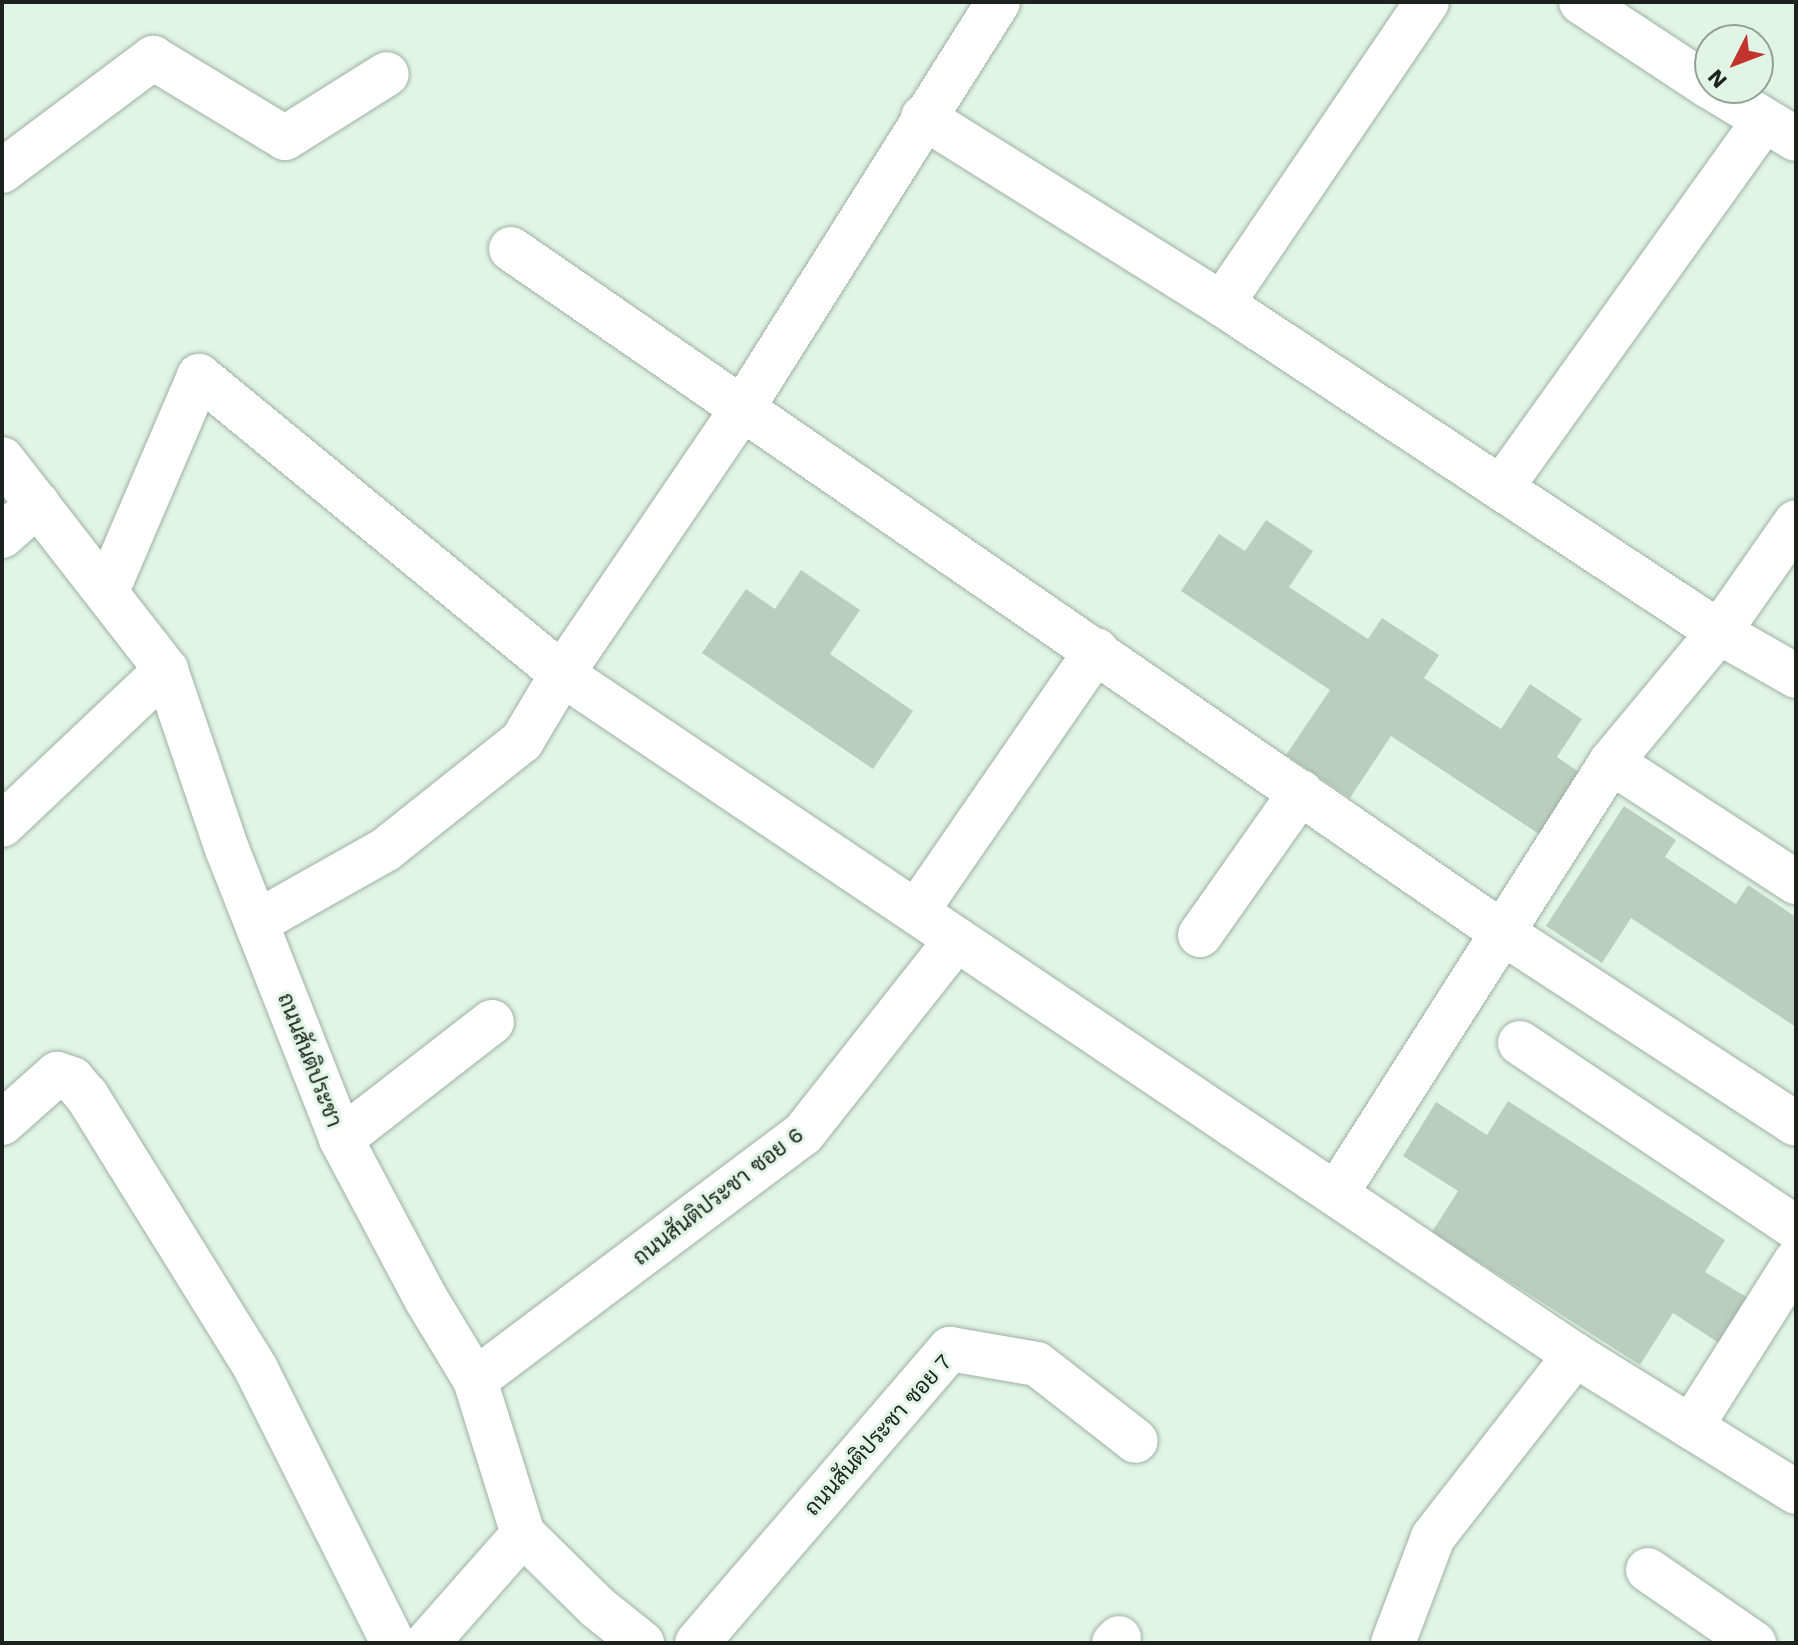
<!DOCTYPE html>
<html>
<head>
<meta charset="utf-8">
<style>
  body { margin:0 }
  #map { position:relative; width:1798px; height:1645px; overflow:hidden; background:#e1f5e7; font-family:"Work Sans",Sarabun,sans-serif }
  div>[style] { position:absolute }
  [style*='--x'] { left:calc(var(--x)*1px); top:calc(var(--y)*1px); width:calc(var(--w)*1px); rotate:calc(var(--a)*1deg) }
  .building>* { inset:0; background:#bacec0 }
  .roads { filter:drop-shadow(0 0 2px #9db0a3) drop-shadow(0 0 2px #9db0a3) }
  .minor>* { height:44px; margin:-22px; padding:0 22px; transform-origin:22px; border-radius:22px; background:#fff }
  .major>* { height:44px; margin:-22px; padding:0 22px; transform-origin:22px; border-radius:22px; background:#fff }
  span { translate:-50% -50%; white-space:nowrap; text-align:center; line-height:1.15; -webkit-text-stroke:6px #e1f5e7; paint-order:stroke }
  .street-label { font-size:22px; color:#1c231e }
  .frame { position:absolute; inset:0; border:4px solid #1c231e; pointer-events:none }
  .north { position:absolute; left:1694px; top:24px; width:80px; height:80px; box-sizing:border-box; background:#e1f5e7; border:2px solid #92a197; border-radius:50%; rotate:228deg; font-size:22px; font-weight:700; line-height:32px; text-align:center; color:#1c231e }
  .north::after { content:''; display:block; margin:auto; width:28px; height:36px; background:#c2342e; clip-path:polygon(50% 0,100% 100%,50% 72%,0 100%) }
</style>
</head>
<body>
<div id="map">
  <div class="building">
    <i style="clip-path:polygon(1266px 520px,1313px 551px,1289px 587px,1368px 639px,1382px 618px,1439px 655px,1424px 678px,1501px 729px,1530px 684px,1582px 719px,1557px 757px,1582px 774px,1542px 836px,1391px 736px,1350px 798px,1286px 755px,1330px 690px,1181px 591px,1219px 534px,1245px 551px)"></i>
    <i style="clip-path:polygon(801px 570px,860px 610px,830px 654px,913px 711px,873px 769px,702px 653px,746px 589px,775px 609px)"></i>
    <i style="clip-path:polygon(1624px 806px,1676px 840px,1665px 857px,1736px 904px,1748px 885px,1796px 917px,1796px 1027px,1631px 918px,1602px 963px,1546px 926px)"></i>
    <i style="clip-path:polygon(1508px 1101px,1725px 1240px,1705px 1272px,1748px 1298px,1719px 1343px,1673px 1313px,1640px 1365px,1432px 1232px,1458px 1191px,1403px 1156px,1436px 1102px,1487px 1135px)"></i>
  </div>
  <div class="roads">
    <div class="minor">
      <i style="--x:1427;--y:2;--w:365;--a:124.2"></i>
      <i style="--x:1222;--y:304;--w:595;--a:33.42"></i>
      <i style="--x:1719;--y:632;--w:89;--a:29.7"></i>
      <i style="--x:923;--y:117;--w:353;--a:32"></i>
      <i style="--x:2;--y:171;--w:189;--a:-36.8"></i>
      <i style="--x:153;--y:58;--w:154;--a:31.2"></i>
      <i style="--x:285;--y:138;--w:120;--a:-32.1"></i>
      <i style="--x:511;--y:249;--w:1201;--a:34.59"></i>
      <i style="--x:1500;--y:931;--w:353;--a:33.1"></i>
      <i style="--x:2;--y:459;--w:267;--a:52.1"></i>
      <i style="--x:166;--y:670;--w:189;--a:71.2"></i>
      <i style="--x:227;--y:849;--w:312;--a:68.5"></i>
      <i style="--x:341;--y:1139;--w:181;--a:62"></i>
      <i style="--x:426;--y:1299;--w:95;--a:58.8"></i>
      <i style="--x:475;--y:1380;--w:161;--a:72.7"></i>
      <i style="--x:523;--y:1534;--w:104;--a:44.6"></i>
      <i style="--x:597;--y:1607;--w:58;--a:38.7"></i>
      <i style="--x:1501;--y:488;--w:450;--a:-54.4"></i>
      <i style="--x:2;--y:536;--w:48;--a:-41.6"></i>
      <i style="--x:107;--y:591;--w:234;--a:-66.8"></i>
      <i style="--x:199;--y:376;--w:470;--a:39.4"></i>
      <i style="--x:562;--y:674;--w:1221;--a:33.91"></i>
      <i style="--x:1575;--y:1355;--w:260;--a:31.8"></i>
      <i style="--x:1611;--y:762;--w:221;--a:33"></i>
      <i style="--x:2;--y:825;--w:226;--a:-43.4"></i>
      <i style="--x:916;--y:912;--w:318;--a:-55.4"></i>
      <i style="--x:257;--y:922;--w:147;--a:-29.4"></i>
      <i style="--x:385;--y:850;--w:175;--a:-38.5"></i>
      <i style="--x:522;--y:741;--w:78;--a:-59.2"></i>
      <i style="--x:562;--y:674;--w:317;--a:-55.8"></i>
      <i style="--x:740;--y:412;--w:484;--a:-57.8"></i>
      <i style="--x:1200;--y:935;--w:175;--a:-54.8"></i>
      <i style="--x:1520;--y:1043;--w:332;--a:33.8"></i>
      <i style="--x:2;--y:1123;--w:74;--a:-41.7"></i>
      <i style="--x:57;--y:1074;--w:16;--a:18"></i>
      <i style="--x:72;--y:1079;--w:23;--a:49"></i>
      <i style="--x:87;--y:1096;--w:321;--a:58.2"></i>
      <i style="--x:256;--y:1369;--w:306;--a:63.4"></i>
      <i style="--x:341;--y:1139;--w:191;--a:-37.8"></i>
      <i style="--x:1336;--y:1194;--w:512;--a:-57.52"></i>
      <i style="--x:1611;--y:762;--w:169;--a:-50.3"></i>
      <i style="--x:1719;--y:632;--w:134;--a:-55"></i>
      <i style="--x:475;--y:1380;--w:410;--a:-36.9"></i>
      <i style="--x:803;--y:1134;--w:248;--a:-51.7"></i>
      <i style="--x:1691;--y:1427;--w:196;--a:-57.7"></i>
      <i style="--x:1648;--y:1570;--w:129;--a:34.6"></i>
      <i style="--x:427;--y:1643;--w:145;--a:-48.6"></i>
      <i style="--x:697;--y:1643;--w:388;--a:-49.3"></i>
      <i style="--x:950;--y:1349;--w:88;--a:9.8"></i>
      <i style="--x:1037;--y:1364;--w:125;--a:37.9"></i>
      <i style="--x:1114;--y:1643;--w:7;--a:-45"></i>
      <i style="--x:1393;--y:1643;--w:113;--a:-69.3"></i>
      <i style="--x:1433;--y:1537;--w:231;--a:-52"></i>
    </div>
    <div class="major">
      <i style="--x:1581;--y:2;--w:154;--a:33.4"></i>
      <i style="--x:1712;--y:88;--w:98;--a:31.3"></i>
    </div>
  </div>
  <div class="street-label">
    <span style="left:310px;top:1060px;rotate:69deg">ถนนสันติประชา</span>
    <span style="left:718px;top:1196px;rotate:-38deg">ถนนสันติประชา ซอย 6</span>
    <span style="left:878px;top:1435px;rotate:-48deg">ถนนสันติประชา ซอย 7</span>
  </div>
  <div class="frame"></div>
  <div class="north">N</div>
</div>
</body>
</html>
